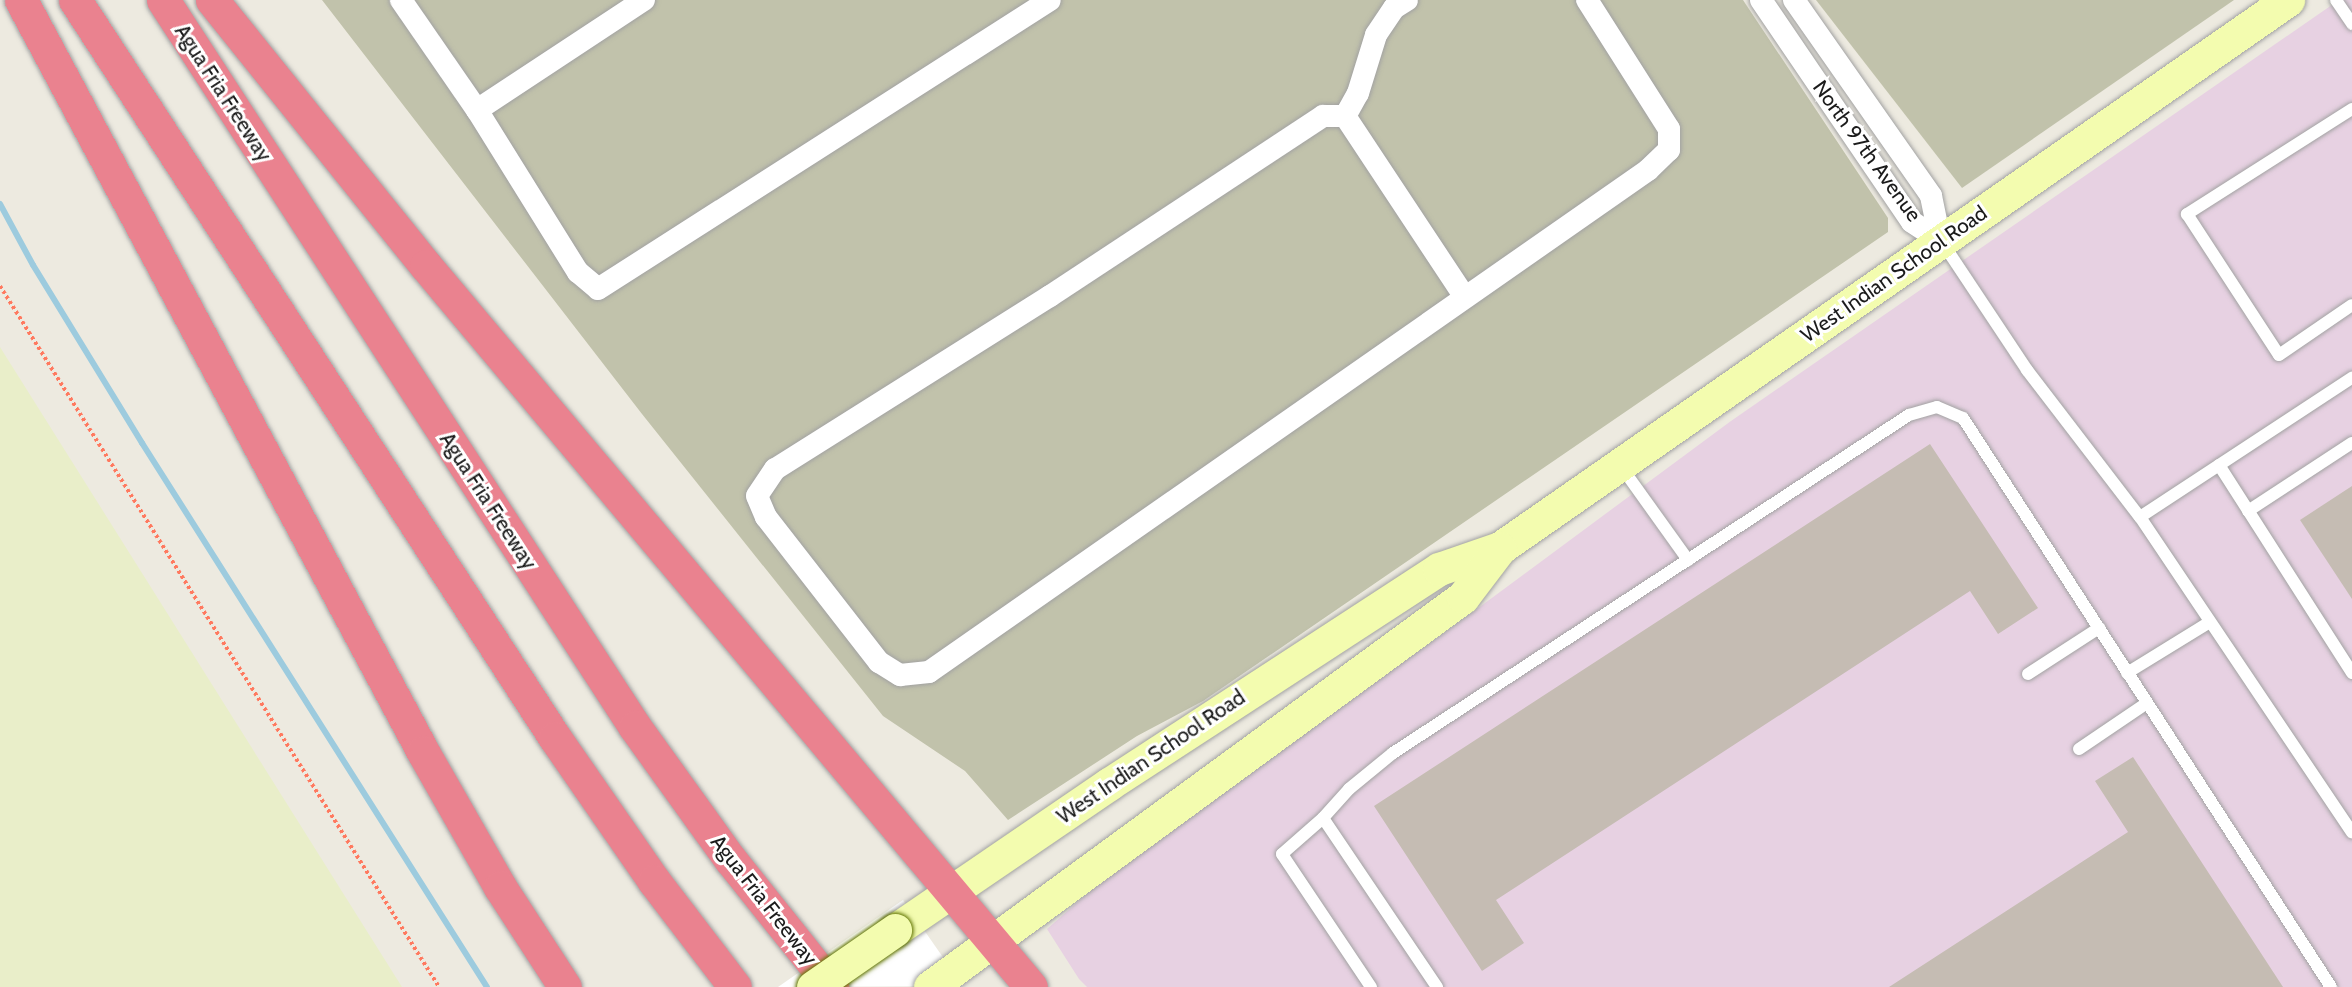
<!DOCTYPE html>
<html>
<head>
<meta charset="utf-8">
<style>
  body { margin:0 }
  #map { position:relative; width:2352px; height:987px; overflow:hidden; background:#edeae0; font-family:Cabin,sans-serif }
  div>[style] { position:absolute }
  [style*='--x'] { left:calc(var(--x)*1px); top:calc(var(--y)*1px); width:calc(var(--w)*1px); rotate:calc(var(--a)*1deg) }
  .industrial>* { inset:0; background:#e7d1e2 }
  .construction>* { inset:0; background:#c1c2ab }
  .farmland>* { inset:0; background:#e9eec9 }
  .pier>* { inset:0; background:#fff }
  .stream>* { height:6px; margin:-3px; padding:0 3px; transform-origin:3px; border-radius:3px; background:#9dcbde }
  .building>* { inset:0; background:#c5bcb3 }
  .path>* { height:4px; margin-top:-2px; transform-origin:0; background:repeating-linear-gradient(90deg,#ff795f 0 3px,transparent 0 6px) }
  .roads { filter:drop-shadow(0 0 2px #a2a2a2) drop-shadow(0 0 2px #a2a2a2) }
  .service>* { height:12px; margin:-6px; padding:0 6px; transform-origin:6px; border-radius:6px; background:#fff }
  .minor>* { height:22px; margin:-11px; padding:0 11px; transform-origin:11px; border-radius:11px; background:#fff }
  .secondary>* { height:33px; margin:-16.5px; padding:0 16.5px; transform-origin:16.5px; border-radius:16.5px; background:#f3fcaf }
  .motorway>* { height:33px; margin:-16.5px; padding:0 16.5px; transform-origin:16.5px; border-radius:16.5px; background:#ea828f }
  .bridges { filter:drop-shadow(0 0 2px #607400) drop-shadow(0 0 2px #607400) }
  .secondary-bridge>* { height:33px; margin:-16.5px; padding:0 16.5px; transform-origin:16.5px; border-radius:16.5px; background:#f3fcaf }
  span { translate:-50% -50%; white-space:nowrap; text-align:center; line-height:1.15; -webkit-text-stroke:6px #fff; paint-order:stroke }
  .street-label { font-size:21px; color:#1b1b1b }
</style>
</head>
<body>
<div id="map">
  <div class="industrial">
    <i style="clip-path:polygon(2339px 0,2352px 0,2352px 987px,1087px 987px,1079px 979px,1047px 929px,1144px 844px,1286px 741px,1435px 640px,1731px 421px)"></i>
  </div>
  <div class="construction">
    <i style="clip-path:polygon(322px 0,1743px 0,1888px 218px,1888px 232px,1203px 701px,1137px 736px,1008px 820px,965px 771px,883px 716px,642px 414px)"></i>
    <i style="clip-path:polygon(1816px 0,2234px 0,1962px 188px)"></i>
  </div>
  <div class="farmland">
    <i style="clip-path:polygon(0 347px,402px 987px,0 987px)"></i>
  </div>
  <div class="pier">
    <i style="clip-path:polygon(903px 900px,963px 986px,778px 987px)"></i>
  </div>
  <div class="stream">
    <i style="--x:0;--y:204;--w:69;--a:61.6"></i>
    <i style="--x:33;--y:265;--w:209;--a:58.5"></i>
    <i style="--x:142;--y:443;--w:644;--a:57.62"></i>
  </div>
  <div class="building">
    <i style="clip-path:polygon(1930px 444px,2038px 608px,1998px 634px,1970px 591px,1496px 900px,1524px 943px,1482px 971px,1374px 806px)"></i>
    <i style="clip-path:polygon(2352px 486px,2352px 599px,2300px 520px)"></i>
    <i style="clip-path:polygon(2133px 757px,2283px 987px,1889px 987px,2128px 832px,2095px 781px)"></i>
  </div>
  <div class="path">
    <i style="--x:0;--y:286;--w:827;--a:57.94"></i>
  </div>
  <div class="roads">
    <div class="service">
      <i style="--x:2336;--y:0;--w:29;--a:56"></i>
      <i style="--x:2352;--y:109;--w:196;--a:147.5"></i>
      <i style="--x:2187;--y:214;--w:168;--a:56.9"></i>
      <i style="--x:2279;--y:355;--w:88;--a:-34.4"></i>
      <i style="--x:1942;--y:242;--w:154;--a:56.4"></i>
      <i style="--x:2027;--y:370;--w:185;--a:52.5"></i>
      <i style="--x:2140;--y:517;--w:380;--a:56.1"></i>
      <i style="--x:1620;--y:465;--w:117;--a:54.4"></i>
      <i style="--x:2219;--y:465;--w:247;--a:57.4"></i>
      <i style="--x:2248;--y:511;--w:124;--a:-33.2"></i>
      <i style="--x:2140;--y:517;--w:254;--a:-33.3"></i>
      <i style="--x:2127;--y:673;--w:97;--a:-31.6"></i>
      <i style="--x:2028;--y:674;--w:85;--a:-32.9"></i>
      <i style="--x:2079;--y:749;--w:82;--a:-34.1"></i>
      <i style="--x:1323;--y:818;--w:39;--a:-48"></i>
      <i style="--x:1349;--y:789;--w:57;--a:-39.3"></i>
      <i style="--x:1393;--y:753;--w:617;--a:-33.23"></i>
      <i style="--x:1909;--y:415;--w:29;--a:-16"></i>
      <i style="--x:1937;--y:407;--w:28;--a:23"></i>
      <i style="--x:1963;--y:418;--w:678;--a:57.11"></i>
      <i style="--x:1371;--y:987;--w:160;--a:-123.8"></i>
      <i style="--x:1282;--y:854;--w:55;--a:-41.3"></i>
      <i style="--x:1323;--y:818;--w:204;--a:56"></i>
    </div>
    <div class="minor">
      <i style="--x:401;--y:0;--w:134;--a:55.4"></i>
      <i style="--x:477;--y:110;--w:191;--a:58.1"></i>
      <i style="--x:578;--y:272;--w:26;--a:40"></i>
      <i style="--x:598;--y:289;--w:536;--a:-32.59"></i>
      <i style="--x:1407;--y:0;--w:15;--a:148"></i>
      <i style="--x:1394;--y:8;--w:32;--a:124"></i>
      <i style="--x:1376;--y:35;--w:61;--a:107.2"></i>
      <i style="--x:1358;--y:93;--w:26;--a:119"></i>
      <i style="--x:1345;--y:116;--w:22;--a:180"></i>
      <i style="--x:1323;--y:116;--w:327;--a:146.6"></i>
      <i style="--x:1050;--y:296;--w:325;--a:147.8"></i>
      <i style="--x:775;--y:469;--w:32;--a:124"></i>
      <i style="--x:757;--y:496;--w:23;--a:67"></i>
      <i style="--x:766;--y:517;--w:184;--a:52.1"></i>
      <i style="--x:879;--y:662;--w:25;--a:32"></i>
      <i style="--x:900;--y:675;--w:29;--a:-6"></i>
      <i style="--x:929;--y:672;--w:877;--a:-34.92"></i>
      <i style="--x:1648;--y:170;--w:29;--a:-44"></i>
      <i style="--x:1669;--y:150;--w:21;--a:-90"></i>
      <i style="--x:1669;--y:129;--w:153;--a:-122.4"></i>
      <i style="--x:1761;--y:0;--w:268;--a:55.8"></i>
      <i style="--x:1912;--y:222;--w:33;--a:33"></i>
      <i style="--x:1794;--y:0;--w:239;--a:55"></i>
      <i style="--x:1931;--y:196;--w:45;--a:78.4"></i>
      <i style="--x:477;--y:110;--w:200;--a:-33.4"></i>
      <i style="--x:1345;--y:116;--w:217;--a:56.5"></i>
    </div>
    <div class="secondary">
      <i style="--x:895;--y:930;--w:259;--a:-34.3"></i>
      <i style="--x:1109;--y:784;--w:394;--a:-33.1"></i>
      <i style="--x:1439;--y:569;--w:65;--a:-19"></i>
      <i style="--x:1500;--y:548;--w:960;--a:-34.82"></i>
      <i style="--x:930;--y:987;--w:660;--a:-36.19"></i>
      <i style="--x:1463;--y:597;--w:61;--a:-52.9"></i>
    </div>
    <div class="motorway">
      <i style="--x:21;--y:0;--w:853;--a:61.87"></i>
      <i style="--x:423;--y:752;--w:155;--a:60.3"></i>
      <i style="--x:500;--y:887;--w:119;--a:57"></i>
      <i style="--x:75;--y:0;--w:880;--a:56.96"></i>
      <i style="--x:555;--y:738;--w:174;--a:55.3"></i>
      <i style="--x:654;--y:881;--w:133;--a:52.6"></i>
      <i style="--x:163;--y:0;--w:867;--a:57.01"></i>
      <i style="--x:635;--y:727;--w:163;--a:54.3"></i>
      <i style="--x:730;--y:859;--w:164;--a:51.4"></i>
      <i style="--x:212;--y:0;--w:341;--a:51.2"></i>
      <i style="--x:426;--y:266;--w:941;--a:50"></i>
    </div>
  </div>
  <div class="bridges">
    <div class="secondary-bridge">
      <i style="--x:813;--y:987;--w:100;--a:-34.8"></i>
    </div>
  </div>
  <div class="street-label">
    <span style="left:223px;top:93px;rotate:57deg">Agua Fria Freeway</span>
    <span style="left:1867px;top:151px;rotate:54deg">North 97th Avenue</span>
    <span style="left:1894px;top:274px;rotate:-35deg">West Indian School Road</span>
    <span style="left:488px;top:501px;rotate:57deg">Agua Fria Freeway</span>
    <span style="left:1151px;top:757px;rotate:-34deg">West Indian School Road</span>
    <span style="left:764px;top:900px;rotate:52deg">Agua Fria Freeway</span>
  </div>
</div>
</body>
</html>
